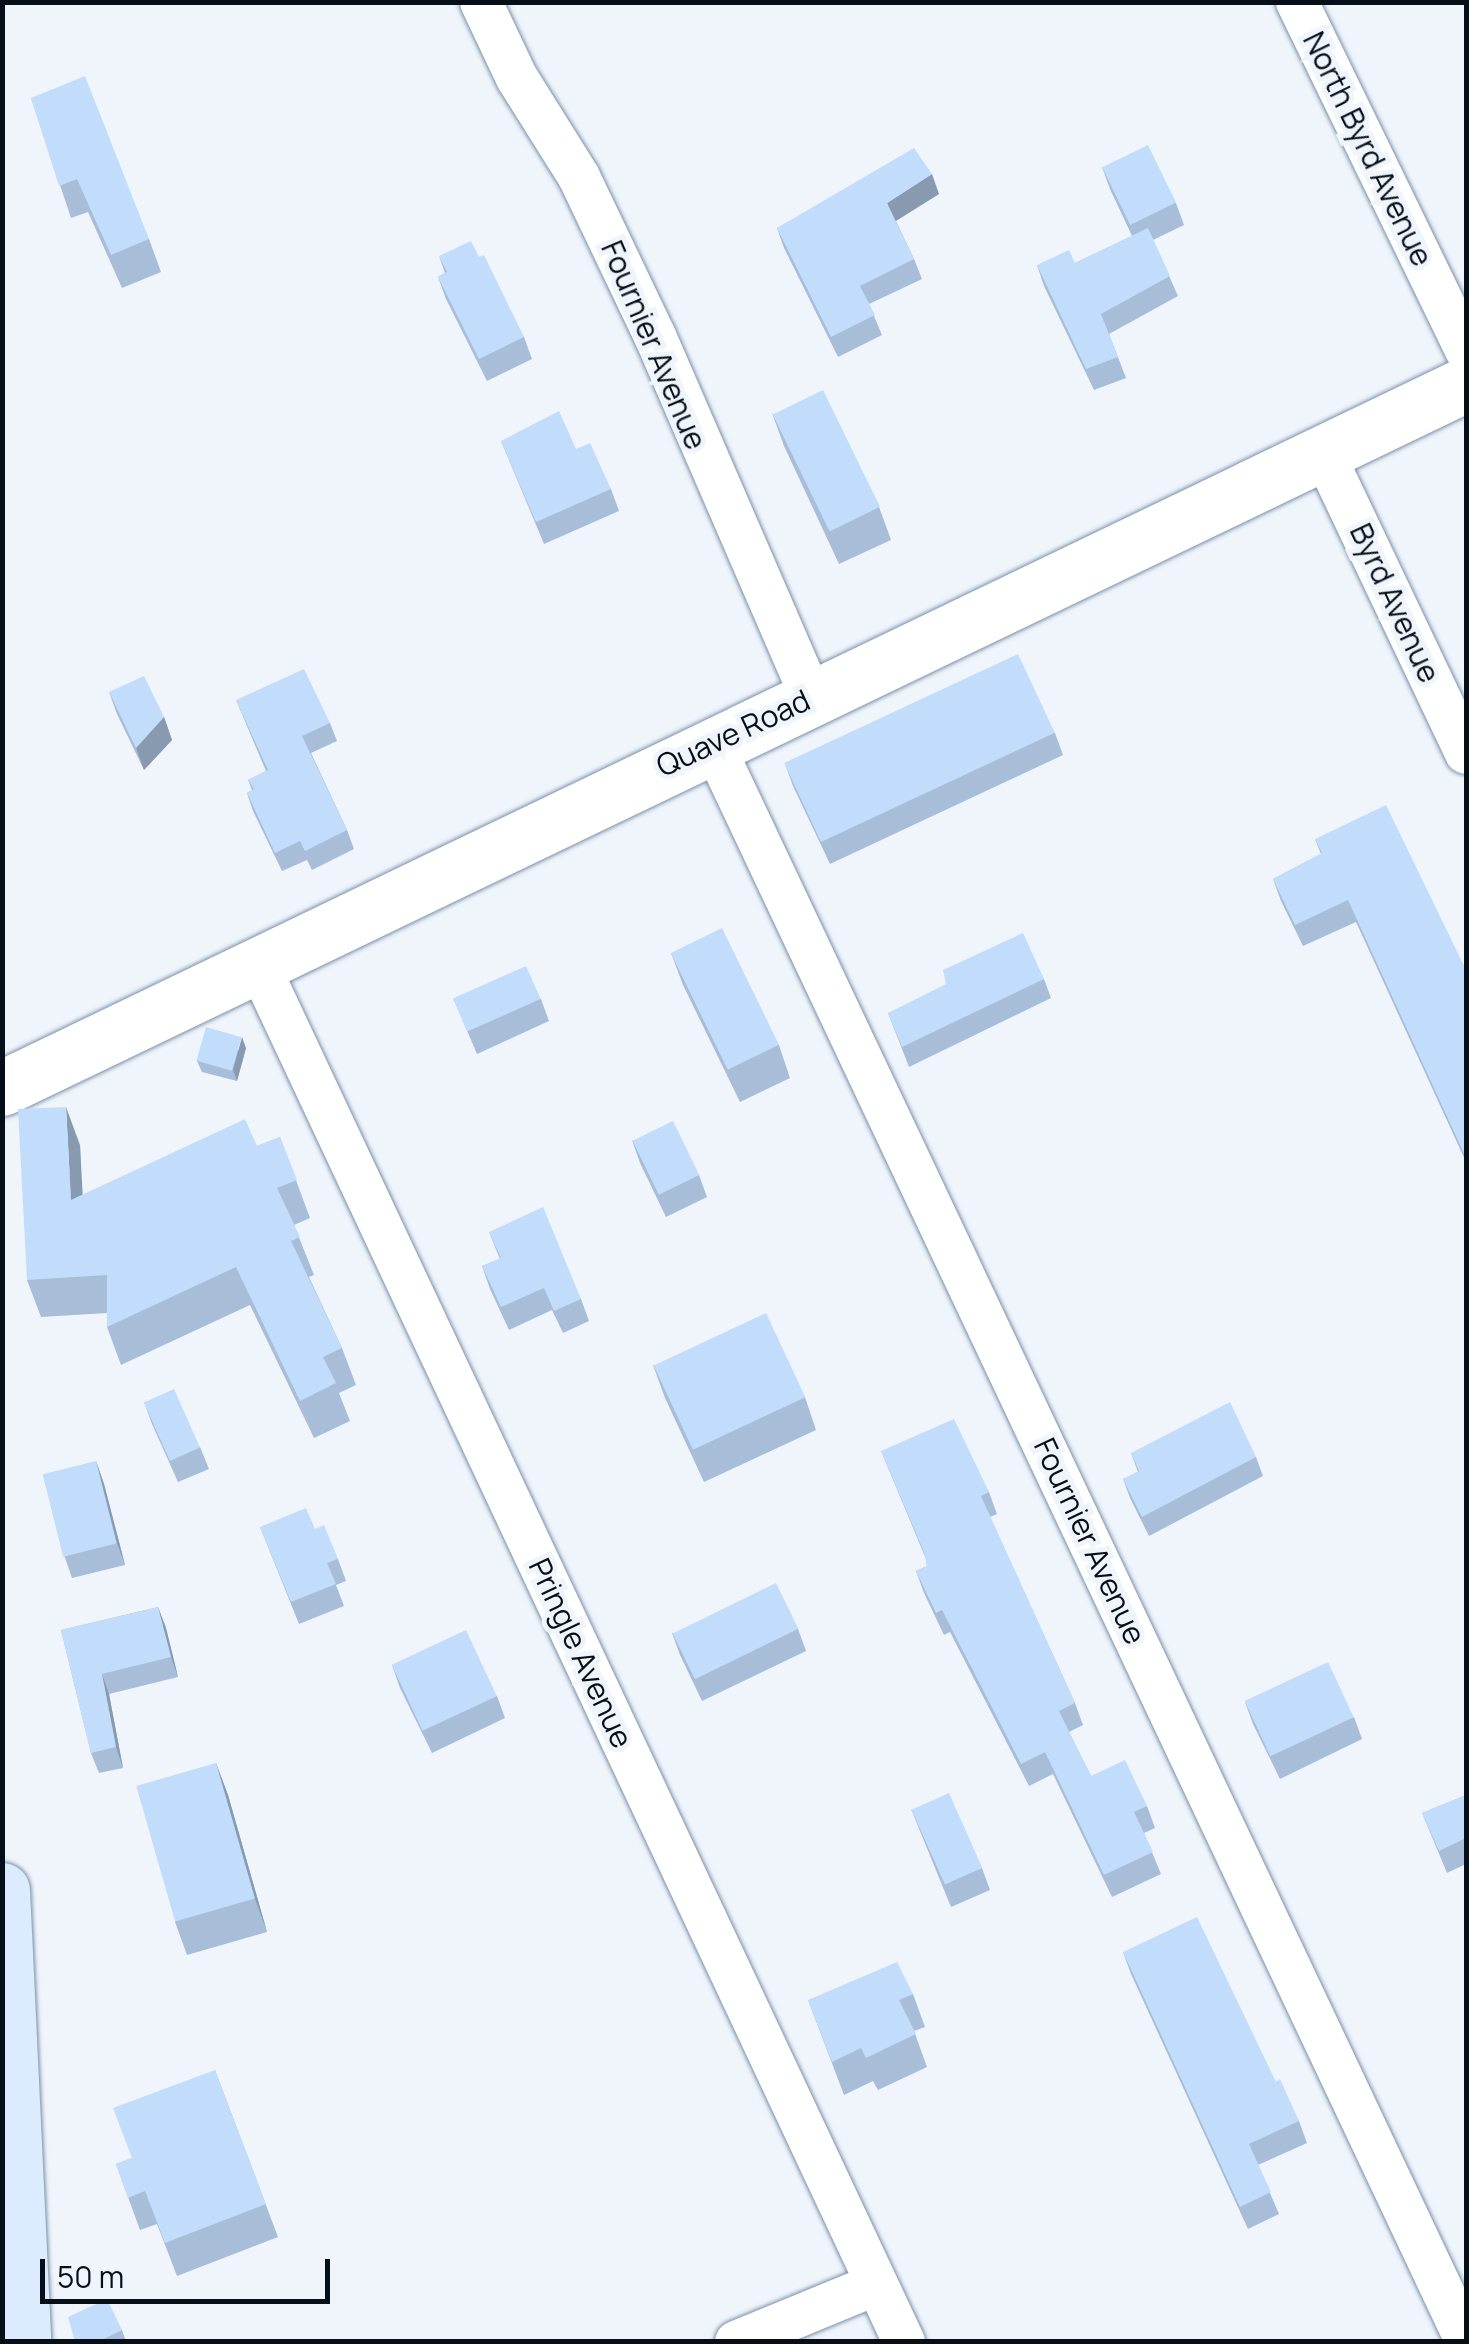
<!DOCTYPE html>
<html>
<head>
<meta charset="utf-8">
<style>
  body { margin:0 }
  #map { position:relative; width:1469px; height:2344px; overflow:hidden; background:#f0f5fb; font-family:Manrope,sans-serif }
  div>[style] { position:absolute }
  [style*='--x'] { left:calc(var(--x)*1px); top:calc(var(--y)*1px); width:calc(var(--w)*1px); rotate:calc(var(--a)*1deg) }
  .roads { filter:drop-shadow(0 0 2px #7a91ac) drop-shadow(0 0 2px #7a91ac) }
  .minor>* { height:42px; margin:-21px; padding:0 21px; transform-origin:21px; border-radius:21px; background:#fff }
  .tertiary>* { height:55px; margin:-27.5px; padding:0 27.5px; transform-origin:27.5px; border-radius:27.5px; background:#fff }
  .secondary>* { height:55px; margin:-27.5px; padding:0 27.5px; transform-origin:27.5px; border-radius:27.5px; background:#dcecfe }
  .wall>* { inset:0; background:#a7bdd8 }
  .shaded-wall>* { inset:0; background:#889ab0 }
  .building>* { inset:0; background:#c2dcfb; transform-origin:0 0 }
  span { translate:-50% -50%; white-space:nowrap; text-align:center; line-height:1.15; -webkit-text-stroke:10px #f0f5fb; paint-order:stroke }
  .street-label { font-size:30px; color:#060e17 }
  .frame { position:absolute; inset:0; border:5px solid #060e17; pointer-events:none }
  .scale { position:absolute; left:40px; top:2259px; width:290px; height:45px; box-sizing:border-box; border:5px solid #060e17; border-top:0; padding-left:12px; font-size:30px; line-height:35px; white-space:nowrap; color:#060e17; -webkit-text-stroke:8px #f0f5fb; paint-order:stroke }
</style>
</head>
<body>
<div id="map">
  <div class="roads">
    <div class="minor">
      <i style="--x:481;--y:2;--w:84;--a:64.7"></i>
      <i style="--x:517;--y:78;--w:117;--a:57.9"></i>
      <i style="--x:579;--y:177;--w:176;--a:64.5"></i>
      <i style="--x:655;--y:336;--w:392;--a:66.6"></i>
      <i style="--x:1297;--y:2;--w:387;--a:64.1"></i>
      <i style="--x:1323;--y:452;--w:333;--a:64.6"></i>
      <i style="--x:712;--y:742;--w:1768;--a:64.75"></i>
      <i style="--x:258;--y:964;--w:1522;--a:64.88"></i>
      <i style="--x:736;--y:2342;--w:152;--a:-22.4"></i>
    </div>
    <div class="tertiary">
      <i style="--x:2;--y:1088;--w:1624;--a:-25.68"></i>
    </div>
    <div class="secondary">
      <i style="--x:2;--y:1890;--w:452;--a:87.3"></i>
    </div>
  </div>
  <div class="wall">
    <i style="clip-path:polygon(31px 98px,149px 239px,161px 272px,122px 288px,88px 212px,71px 218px)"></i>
    <i style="clip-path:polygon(1102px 167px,1176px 203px,1184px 225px,1153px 240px,1178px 296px,1109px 334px,1126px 378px,1094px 390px,1044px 286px,1037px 265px,1075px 263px,1132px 236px,1110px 189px)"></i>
    <i style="clip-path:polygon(939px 194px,896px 221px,914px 259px,922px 279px,869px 304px,882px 335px,838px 357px,784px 248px,777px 228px)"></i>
    <i style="clip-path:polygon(439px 256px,524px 337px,532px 359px,487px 381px,446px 299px,438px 277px,445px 273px)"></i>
    <i style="clip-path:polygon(772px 413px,879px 507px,891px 540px,839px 564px,784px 446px)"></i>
    <i style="clip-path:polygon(501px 441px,576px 449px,611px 489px,619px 511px,544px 544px)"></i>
    <i style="clip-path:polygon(109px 692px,164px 717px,172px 740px,144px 770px,117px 714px)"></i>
    <i style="clip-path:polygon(236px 700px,330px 723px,337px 741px,311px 753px,347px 830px,354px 849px,312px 870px,307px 860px,282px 871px,253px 811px,247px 793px,252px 790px,248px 780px,266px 771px)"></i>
    <i style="clip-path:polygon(1055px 733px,1063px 755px,830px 864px,793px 786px,785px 764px)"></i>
    <i style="clip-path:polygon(1315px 839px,1466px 970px,1466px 1162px,1356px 922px,1303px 946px,1281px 901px,1273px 879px,1321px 854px)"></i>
    <i style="clip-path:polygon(671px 953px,779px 1045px,790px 1078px,740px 1102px,683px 985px)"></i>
    <i style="clip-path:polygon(1044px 979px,1051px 998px,909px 1067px,888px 1013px)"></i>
    <i style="clip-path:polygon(541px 999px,549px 1021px,477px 1054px,454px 1000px)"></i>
    <i style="clip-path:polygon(246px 1048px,237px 1081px,202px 1072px,197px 1061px)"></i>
    <i style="clip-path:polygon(280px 1137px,310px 1218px,294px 1225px,314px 1275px,309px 1277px,342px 1348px,356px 1385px,339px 1393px,350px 1421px,314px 1438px,250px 1305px,121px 1365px,107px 1327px,107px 1313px,41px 1317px,27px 1280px,80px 1145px,82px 1195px,257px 1146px)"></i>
    <i style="clip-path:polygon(632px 1140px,699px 1175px,707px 1197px,666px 1217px,640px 1163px)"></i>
    <i style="clip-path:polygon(489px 1232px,581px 1299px,589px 1321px,563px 1333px,552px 1310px,509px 1330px,490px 1289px,482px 1266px,500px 1259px)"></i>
    <i style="clip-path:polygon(653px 1365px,805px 1397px,816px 1430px,704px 1482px,665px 1398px)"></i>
    <i style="clip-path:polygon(144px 1402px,200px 1447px,209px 1469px,178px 1482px,152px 1424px)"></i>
    <i style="clip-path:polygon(881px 1451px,989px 1492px,997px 1514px,990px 1517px,1075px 1703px,1083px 1725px,1069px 1732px,1091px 1776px,1147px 1806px,1155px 1828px,1144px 1833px,1161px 1874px,1112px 1897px,1053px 1774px,1029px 1786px,950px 1632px,944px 1635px,924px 1593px,916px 1571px,927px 1566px,926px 1559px)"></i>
    <i style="clip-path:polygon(1131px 1453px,1256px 1457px,1263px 1476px,1149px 1536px,1130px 1498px,1123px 1479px,1138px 1472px)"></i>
    <i style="clip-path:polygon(96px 1461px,104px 1484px,125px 1565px,72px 1578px,64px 1555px)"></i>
    <i style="clip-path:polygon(260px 1527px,315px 1529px,338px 1559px,346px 1581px,336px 1585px,344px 1606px,299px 1624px)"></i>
    <i style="clip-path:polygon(158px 1607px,166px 1628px,178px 1677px,109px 1694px,123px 1768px,99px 1773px,91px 1753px,61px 1630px)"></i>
    <i style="clip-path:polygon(798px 1629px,806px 1651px,702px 1701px,680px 1655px,672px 1633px)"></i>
    <i style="clip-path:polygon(392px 1665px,497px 1696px,505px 1718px,432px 1753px,400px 1688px)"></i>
    <i style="clip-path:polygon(1245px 1702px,1354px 1717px,1362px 1739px,1280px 1779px,1253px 1724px)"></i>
    <i style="clip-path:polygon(216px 1763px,228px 1795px,267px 1932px,187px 1955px,175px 1922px)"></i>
    <i style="clip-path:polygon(1466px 1795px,1466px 1864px,1447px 1873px,1422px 1813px)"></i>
    <i style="clip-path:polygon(911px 1809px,982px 1868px,990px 1890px,951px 1907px)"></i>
    <i style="clip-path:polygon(1123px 1952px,1276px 2082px,1299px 2121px,1307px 2143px,1258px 2165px,1279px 2214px,1248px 2229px,1131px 1974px)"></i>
    <i style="clip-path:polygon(913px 1994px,925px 2027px,914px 2031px,927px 2067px,878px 2090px,873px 2081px,844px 2095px,808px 2000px)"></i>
    <i style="clip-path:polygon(215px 2070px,278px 2237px,177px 2276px,157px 2224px,140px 2230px,116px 2164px,132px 2158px)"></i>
    <i style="clip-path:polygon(122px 2330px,126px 2342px,75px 2342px)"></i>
  </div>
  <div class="shaded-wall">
    <i style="clip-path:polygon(932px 174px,939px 194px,894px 222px,887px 203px)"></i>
    <i style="clip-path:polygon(164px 717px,172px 740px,144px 770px,136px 748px)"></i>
    <i style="clip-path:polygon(242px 1037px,246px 1048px,237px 1081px,233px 1070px)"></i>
    <i style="clip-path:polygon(66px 1107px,80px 1145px,85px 1238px,71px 1200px)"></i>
    <i style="clip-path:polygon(96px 1461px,104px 1484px,125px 1565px,117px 1543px)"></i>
    <i style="clip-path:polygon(158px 1607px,166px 1628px,178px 1677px,171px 1657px)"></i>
    <i style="clip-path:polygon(102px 1674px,109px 1694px,123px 1768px,116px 1747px)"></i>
    <i style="clip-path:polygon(216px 1763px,228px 1795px,267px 1932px,255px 1899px)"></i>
  </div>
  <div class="building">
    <i style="clip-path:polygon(85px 76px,149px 239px,111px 255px,77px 179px,59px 186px,31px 98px)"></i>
    <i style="left:1148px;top:145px;width:64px;height:51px;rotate:64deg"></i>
    <i style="clip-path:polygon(914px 148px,932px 174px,887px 203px,914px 259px,860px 286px,875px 315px,831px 337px,777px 228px)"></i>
    <i style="clip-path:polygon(1148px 228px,1170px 276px,1101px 314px,1118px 357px,1086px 369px,1037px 265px,1069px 250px,1075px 263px)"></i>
    <i style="clip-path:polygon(471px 241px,479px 257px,484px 255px,524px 337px,479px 359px,438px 277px,447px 272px,439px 256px)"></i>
    <i style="left:823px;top:390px;width:130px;height:56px;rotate:64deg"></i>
    <i style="clip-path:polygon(559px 411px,576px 449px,590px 443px,611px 489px,536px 522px,501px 441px)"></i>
    <i style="left:1018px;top:654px;width:87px;height:258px;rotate:65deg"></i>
    <i style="clip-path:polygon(304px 669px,330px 723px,302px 736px,347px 830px,305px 851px,300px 841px,275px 853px,247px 793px,254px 789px,248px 780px,268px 770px,236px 700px)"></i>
    <i style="clip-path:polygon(144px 676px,164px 717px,136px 748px,109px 692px)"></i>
    <i style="clip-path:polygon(1386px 805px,1466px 970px,1466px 1158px,1348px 900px,1295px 925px,1273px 879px,1322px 853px,1315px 839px)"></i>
    <i style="left:722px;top:928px;width:130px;height:57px;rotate:64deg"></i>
    <i style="clip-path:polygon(1023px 933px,1044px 979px,902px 1047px,888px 1013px,946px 984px,943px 970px)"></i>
    <i style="left:526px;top:966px;width:36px;height:80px;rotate:66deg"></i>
    <i style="left:206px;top:1027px;width:37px;height:35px;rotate:16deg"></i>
    <i style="clip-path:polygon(66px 1107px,71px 1200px,245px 1119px,257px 1146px,280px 1137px,297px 1180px,277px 1188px,300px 1237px,291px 1241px,342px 1348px,323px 1357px,336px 1383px,300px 1401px,236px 1267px,107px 1327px,107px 1275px,27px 1280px,18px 1109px)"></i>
    <i style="left:673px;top:1121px;width:60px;height:45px;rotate:64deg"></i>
    <i style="clip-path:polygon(543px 1207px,581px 1299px,554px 1311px,544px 1288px,501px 1307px,482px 1266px,501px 1258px,489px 1232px)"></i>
    <i style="left:766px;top:1313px;width:93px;height:124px;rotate:65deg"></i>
    <i style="left:174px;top:1389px;width:64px;height:33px;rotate:66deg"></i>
    <i style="clip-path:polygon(1230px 1402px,1256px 1457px,1142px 1517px,1123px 1479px,1139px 1471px,1131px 1453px)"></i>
    <i style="clip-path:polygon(954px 1419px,989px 1492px,981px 1496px,1075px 1703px,1059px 1711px,1091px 1776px,1125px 1760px,1147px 1806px,1134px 1812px,1153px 1852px,1104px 1875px,1045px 1752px,1021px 1764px,942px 1610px,936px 1613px,916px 1571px,927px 1566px,924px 1552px,881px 1451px)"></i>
    <i style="left:96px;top:1461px;width:85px;height:55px;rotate:76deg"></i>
    <i style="clip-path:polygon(306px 1508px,315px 1529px,324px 1525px,338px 1559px,327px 1563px,336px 1584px,291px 1602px,260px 1527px)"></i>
    <i style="left:776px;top:1583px;width:51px;height:115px;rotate:64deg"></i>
    <i style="clip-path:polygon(158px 1607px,171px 1657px,102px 1674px,116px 1747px,91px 1753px,61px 1630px)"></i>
    <i style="left:466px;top:1630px;width:73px;height:82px;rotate:65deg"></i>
    <i style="left:1328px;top:1662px;width:61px;height:92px;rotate:65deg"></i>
    <i style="left:216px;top:1763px;width:141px;height:83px;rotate:74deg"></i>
    <i style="left:949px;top:1793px;width:82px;height:41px;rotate:66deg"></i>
    <i style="clip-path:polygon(1466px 1795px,1466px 1838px,1439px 1851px,1422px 1813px)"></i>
    <i style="clip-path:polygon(1197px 1917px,1276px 2082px,1280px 2079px,1299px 2121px,1249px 2144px,1271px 2192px,1240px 2207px,1123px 1952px)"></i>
    <i style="clip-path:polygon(897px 1962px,913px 1994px,899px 2000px,916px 2034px,866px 2058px,861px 2048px,832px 2062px,808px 2000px)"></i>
    <i style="clip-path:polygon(215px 2070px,266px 2204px,165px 2243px,145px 2191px,128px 2198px,116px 2164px,132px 2158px,113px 2108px)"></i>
    <i style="clip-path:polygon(107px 2299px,122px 2330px,98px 2342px,75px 2342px,68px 2317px)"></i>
  </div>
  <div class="street-label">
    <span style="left:1368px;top:149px;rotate:64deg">North Byrd Avenue</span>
    <span style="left:654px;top:345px;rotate:67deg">Fournier Avenue</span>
    <span style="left:1395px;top:603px;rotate:65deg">Byrd Avenue</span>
    <span style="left:733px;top:733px;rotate:-25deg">Quave Road</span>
    <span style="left:1090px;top:1541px;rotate:65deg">Fournier Avenue</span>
    <span style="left:581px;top:1653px;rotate:65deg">Pringle Avenue</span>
  </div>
  <div class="frame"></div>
  <div class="scale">50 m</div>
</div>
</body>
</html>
